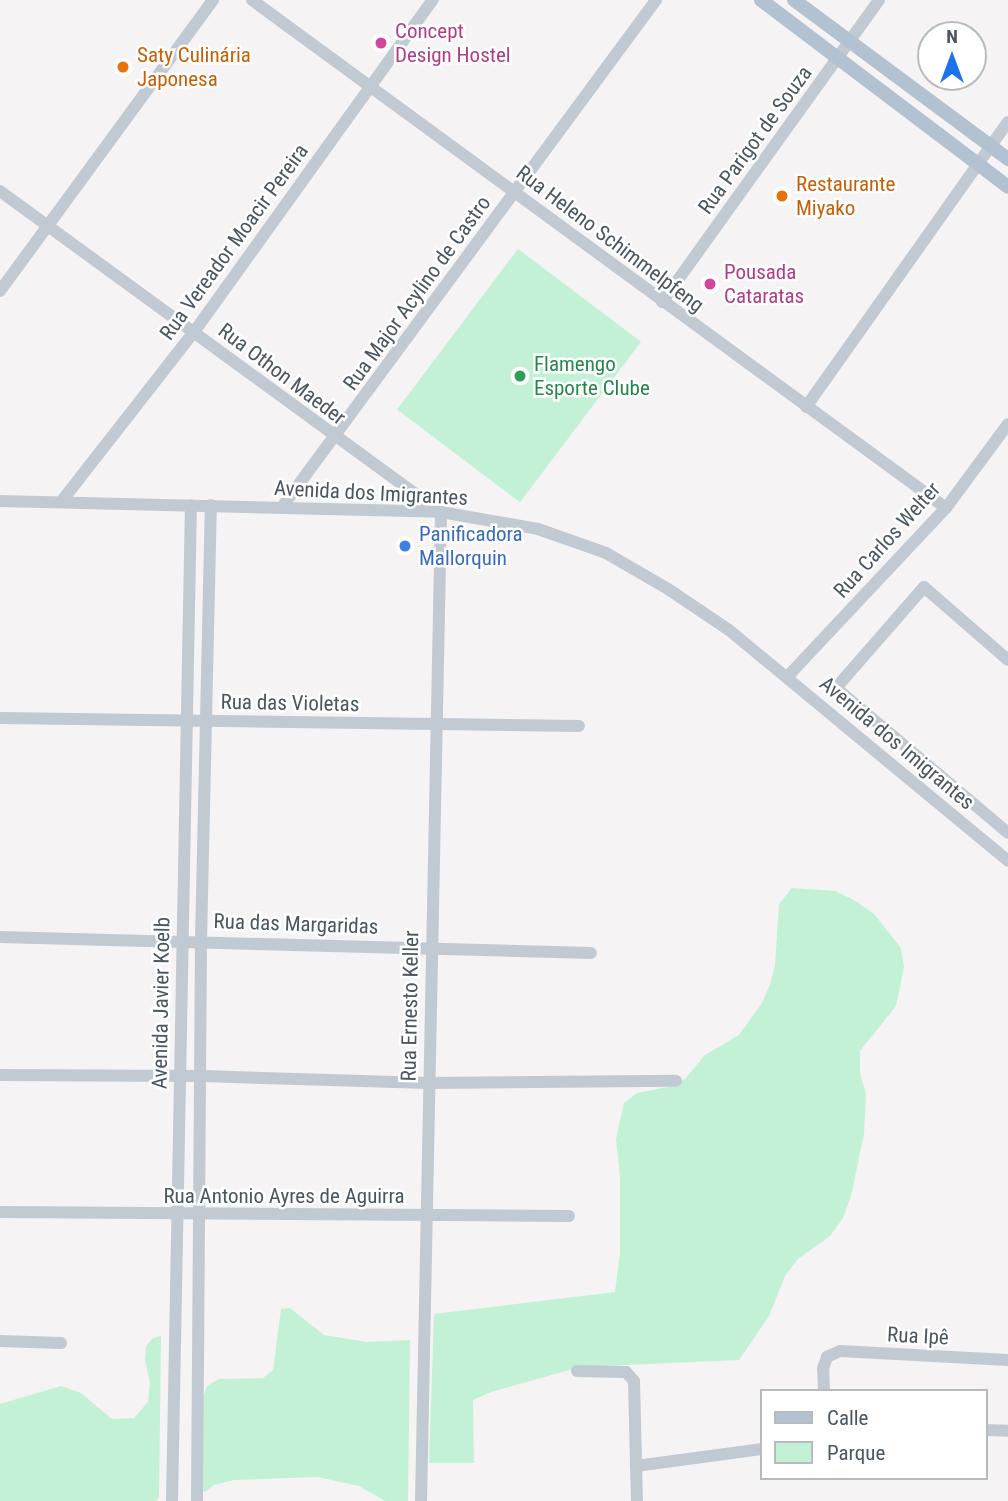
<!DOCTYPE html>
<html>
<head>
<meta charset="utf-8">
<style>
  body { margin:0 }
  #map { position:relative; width:1008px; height:1501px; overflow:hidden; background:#f5f3f3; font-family:"Roboto Condensed",sans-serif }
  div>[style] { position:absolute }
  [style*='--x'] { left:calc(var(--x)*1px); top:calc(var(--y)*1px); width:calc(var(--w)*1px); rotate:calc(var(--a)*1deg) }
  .green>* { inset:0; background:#c3f1d5; transform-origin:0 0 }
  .minor>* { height:12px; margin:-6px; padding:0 6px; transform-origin:6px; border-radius:6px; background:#c1cad2 }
  .major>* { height:14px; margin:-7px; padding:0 7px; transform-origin:7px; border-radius:7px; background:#b3c2d1 }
  .dots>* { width:19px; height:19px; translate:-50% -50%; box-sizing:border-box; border:4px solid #fff; border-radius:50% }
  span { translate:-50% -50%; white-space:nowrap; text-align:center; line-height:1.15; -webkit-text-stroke:5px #fff; paint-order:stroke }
  .hotel-label { font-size:21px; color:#b23c85 }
  .left { translate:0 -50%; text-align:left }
  .food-label { font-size:21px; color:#c56008 }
  .street-label { font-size:21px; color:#4a5661 }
  .leisure-label { font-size:21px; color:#27864d }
  .shop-label { font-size:21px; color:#366cbe }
  .legend { position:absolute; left:760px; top:1389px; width:228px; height:91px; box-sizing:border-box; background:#fff; border:2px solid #b7bbc0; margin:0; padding:9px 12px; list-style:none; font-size:21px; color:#4a5661 }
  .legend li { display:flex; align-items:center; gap:14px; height:35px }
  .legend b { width:35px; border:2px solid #b7bbc0 }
  .north { position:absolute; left:917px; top:21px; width:70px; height:70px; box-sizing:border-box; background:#fff; border:2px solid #b7bbc0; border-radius:50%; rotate:0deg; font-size:19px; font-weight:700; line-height:28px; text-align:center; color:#4a5661 }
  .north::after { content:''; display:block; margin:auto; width:24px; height:32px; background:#1a73e8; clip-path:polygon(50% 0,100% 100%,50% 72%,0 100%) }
</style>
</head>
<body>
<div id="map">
  <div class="green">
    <i style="left:518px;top:249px;width:154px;height:201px;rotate:37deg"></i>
    <i style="clip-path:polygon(792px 888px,835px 891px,854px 900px,874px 914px,901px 948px,904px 967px,896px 1006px,860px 1051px,860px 1074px,866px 1094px,864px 1134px,851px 1196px,843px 1218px,830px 1236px,798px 1259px,785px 1276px,769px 1316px,739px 1360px,580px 1367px,491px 1392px,473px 1400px,474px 1463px,429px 1463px,434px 1314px,615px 1292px,620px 1253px,620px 1176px,616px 1139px,624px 1103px,637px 1093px,673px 1086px,685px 1079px,705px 1055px,739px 1035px,762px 1003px,770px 984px,775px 965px,779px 904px)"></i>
    <i style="clip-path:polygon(290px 1308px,324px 1335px,367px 1342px,410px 1340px,408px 1501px,385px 1501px,359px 1486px,318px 1477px,234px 1480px,214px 1485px,205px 1492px,200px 1489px,203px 1398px,207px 1386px,219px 1379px,263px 1378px,273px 1370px,281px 1309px)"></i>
    <i style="clip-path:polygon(161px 1336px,159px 1497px,156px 1501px,0 1501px,0 1404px,61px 1386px,81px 1393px,112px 1419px,134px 1418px,148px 1402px,150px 1382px,145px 1361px,146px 1346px,153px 1338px)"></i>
  </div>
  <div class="minor">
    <i style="--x:252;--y:0;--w:860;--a:36.2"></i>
    <i style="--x:0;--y:191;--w:545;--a:36.11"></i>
    <i style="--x:0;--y:291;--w:361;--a:-53.8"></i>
    <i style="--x:662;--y:302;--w:372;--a:-54.3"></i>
    <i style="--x:806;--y:407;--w:349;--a:-54.7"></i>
    <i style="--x:0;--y:501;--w:441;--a:1.4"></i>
    <i style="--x:441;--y:512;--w:98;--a:9.9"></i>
    <i style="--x:538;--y:529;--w:72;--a:19.4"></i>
    <i style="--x:606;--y:553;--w:72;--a:30.1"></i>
    <i style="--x:668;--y:589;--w:73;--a:33.9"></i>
    <i style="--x:729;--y:630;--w:362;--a:39.6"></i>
    <i style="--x:61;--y:502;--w:216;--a:-52"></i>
    <i style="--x:194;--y:332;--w:409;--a:-54.3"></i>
    <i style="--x:282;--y:507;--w:630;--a:-53.58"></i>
    <i style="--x:1008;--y:660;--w:111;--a:-139"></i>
    <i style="--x:924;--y:587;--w:134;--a:131.1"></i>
    <i style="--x:836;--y:688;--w:225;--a:40.1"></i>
    <i style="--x:788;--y:676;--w:231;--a:-46.8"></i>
    <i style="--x:946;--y:508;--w:104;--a:-53.6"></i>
    <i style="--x:0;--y:718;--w:579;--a:0.79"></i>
    <i style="--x:0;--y:937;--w:591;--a:1.55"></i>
    <i style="--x:0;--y:1075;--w:202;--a:0.3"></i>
    <i style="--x:202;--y:1076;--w:226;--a:1.8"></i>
    <i style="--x:428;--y:1083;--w:248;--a:-0.5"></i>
    <i style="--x:0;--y:1212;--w:569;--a:0.4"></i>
    <i style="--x:0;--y:1341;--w:61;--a:1.9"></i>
    <i style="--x:577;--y:1371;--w:49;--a:1.2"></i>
    <i style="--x:626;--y:1372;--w:12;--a:48"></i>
    <i style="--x:634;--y:1381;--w:120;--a:88.6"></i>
    <i style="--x:824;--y:1391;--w:23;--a:-92"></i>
    <i style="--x:823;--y:1368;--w:12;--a:-70"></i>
    <i style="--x:827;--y:1357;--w:14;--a:-25"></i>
    <i style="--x:840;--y:1351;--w:168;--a:3.1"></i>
    <i style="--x:985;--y:1430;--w:23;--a:2"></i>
    <i style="--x:636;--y:1466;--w:126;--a:-7.7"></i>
    <i style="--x:172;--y:1501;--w:996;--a:-88.91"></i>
    <i style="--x:197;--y:1501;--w:561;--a:-89.59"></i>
    <i style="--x:201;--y:940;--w:435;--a:-88.7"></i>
    <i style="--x:421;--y:1501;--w:989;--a:-88.84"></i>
  </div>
  <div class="major">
    <i style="--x:761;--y:0;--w:310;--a:37.1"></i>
    <i style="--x:794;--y:0;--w:267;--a:36.6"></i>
  </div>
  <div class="dots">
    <i style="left:381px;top:43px;background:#d1479c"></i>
    <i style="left:123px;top:67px;background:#e8710a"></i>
    <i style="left:782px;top:196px;background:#e8710a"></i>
    <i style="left:710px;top:284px;background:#d1479c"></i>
    <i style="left:520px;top:376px;background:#2e9e5b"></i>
    <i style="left:405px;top:546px;background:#3f7fe0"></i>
  </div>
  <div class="hotel-label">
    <span class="left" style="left:395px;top:43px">Concept<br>Design Hostel</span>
    <span class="left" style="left:724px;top:284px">Pousada<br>Cataratas</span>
  </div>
  <div class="food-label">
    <span class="left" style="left:137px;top:67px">Saty Culinária<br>Japonesa</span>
    <span class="left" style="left:796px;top:196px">Restaurante<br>Miyako</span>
  </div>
  <div class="street-label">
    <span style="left:755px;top:140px;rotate:-54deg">Rua Parigot de Souza</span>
    <span style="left:610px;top:239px;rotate:37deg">Rua Heleno Schimmelpfeng</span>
    <span style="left:234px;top:242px;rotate:-54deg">Rua Vereador Moacir Pereira</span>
    <span style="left:417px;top:293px;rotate:-54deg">Rua Major Acylino de Castro</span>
    <span style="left:282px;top:374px;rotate:37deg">Rua Othon Maeder</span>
    <span style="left:371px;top:493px;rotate:3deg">Avenida dos Imigrantes</span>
    <span style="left:887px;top:540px;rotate:-48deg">Rua Carlos Welter</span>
    <span style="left:290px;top:703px;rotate:1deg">Rua das Violetas</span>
    <span style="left:897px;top:743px;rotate:40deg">Avenida dos Imigrantes</span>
    <span style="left:296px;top:924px;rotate:2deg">Rua das Margaridas</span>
    <span style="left:161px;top:1003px;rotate:-89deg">Avenida Javier Koelb</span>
    <span style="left:410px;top:1006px;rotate:-89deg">Rua Ernesto Keller</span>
    <span style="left:284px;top:1196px">Rua Antonio Ayres de Aguirra</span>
    <span style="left:918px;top:1336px;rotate:3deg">Rua Ipê</span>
  </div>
  <div class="leisure-label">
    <span class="left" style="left:534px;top:376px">Flamengo<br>Esporte Clube</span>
  </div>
  <div class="shop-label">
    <span class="left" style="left:419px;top:546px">Panificadora<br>Mallorquin</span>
  </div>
  <ul class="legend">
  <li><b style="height:9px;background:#b3c2d1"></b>Calle</li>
  <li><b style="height:19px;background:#c3f1d5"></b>Parque</li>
  </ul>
  <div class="north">N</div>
</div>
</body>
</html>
